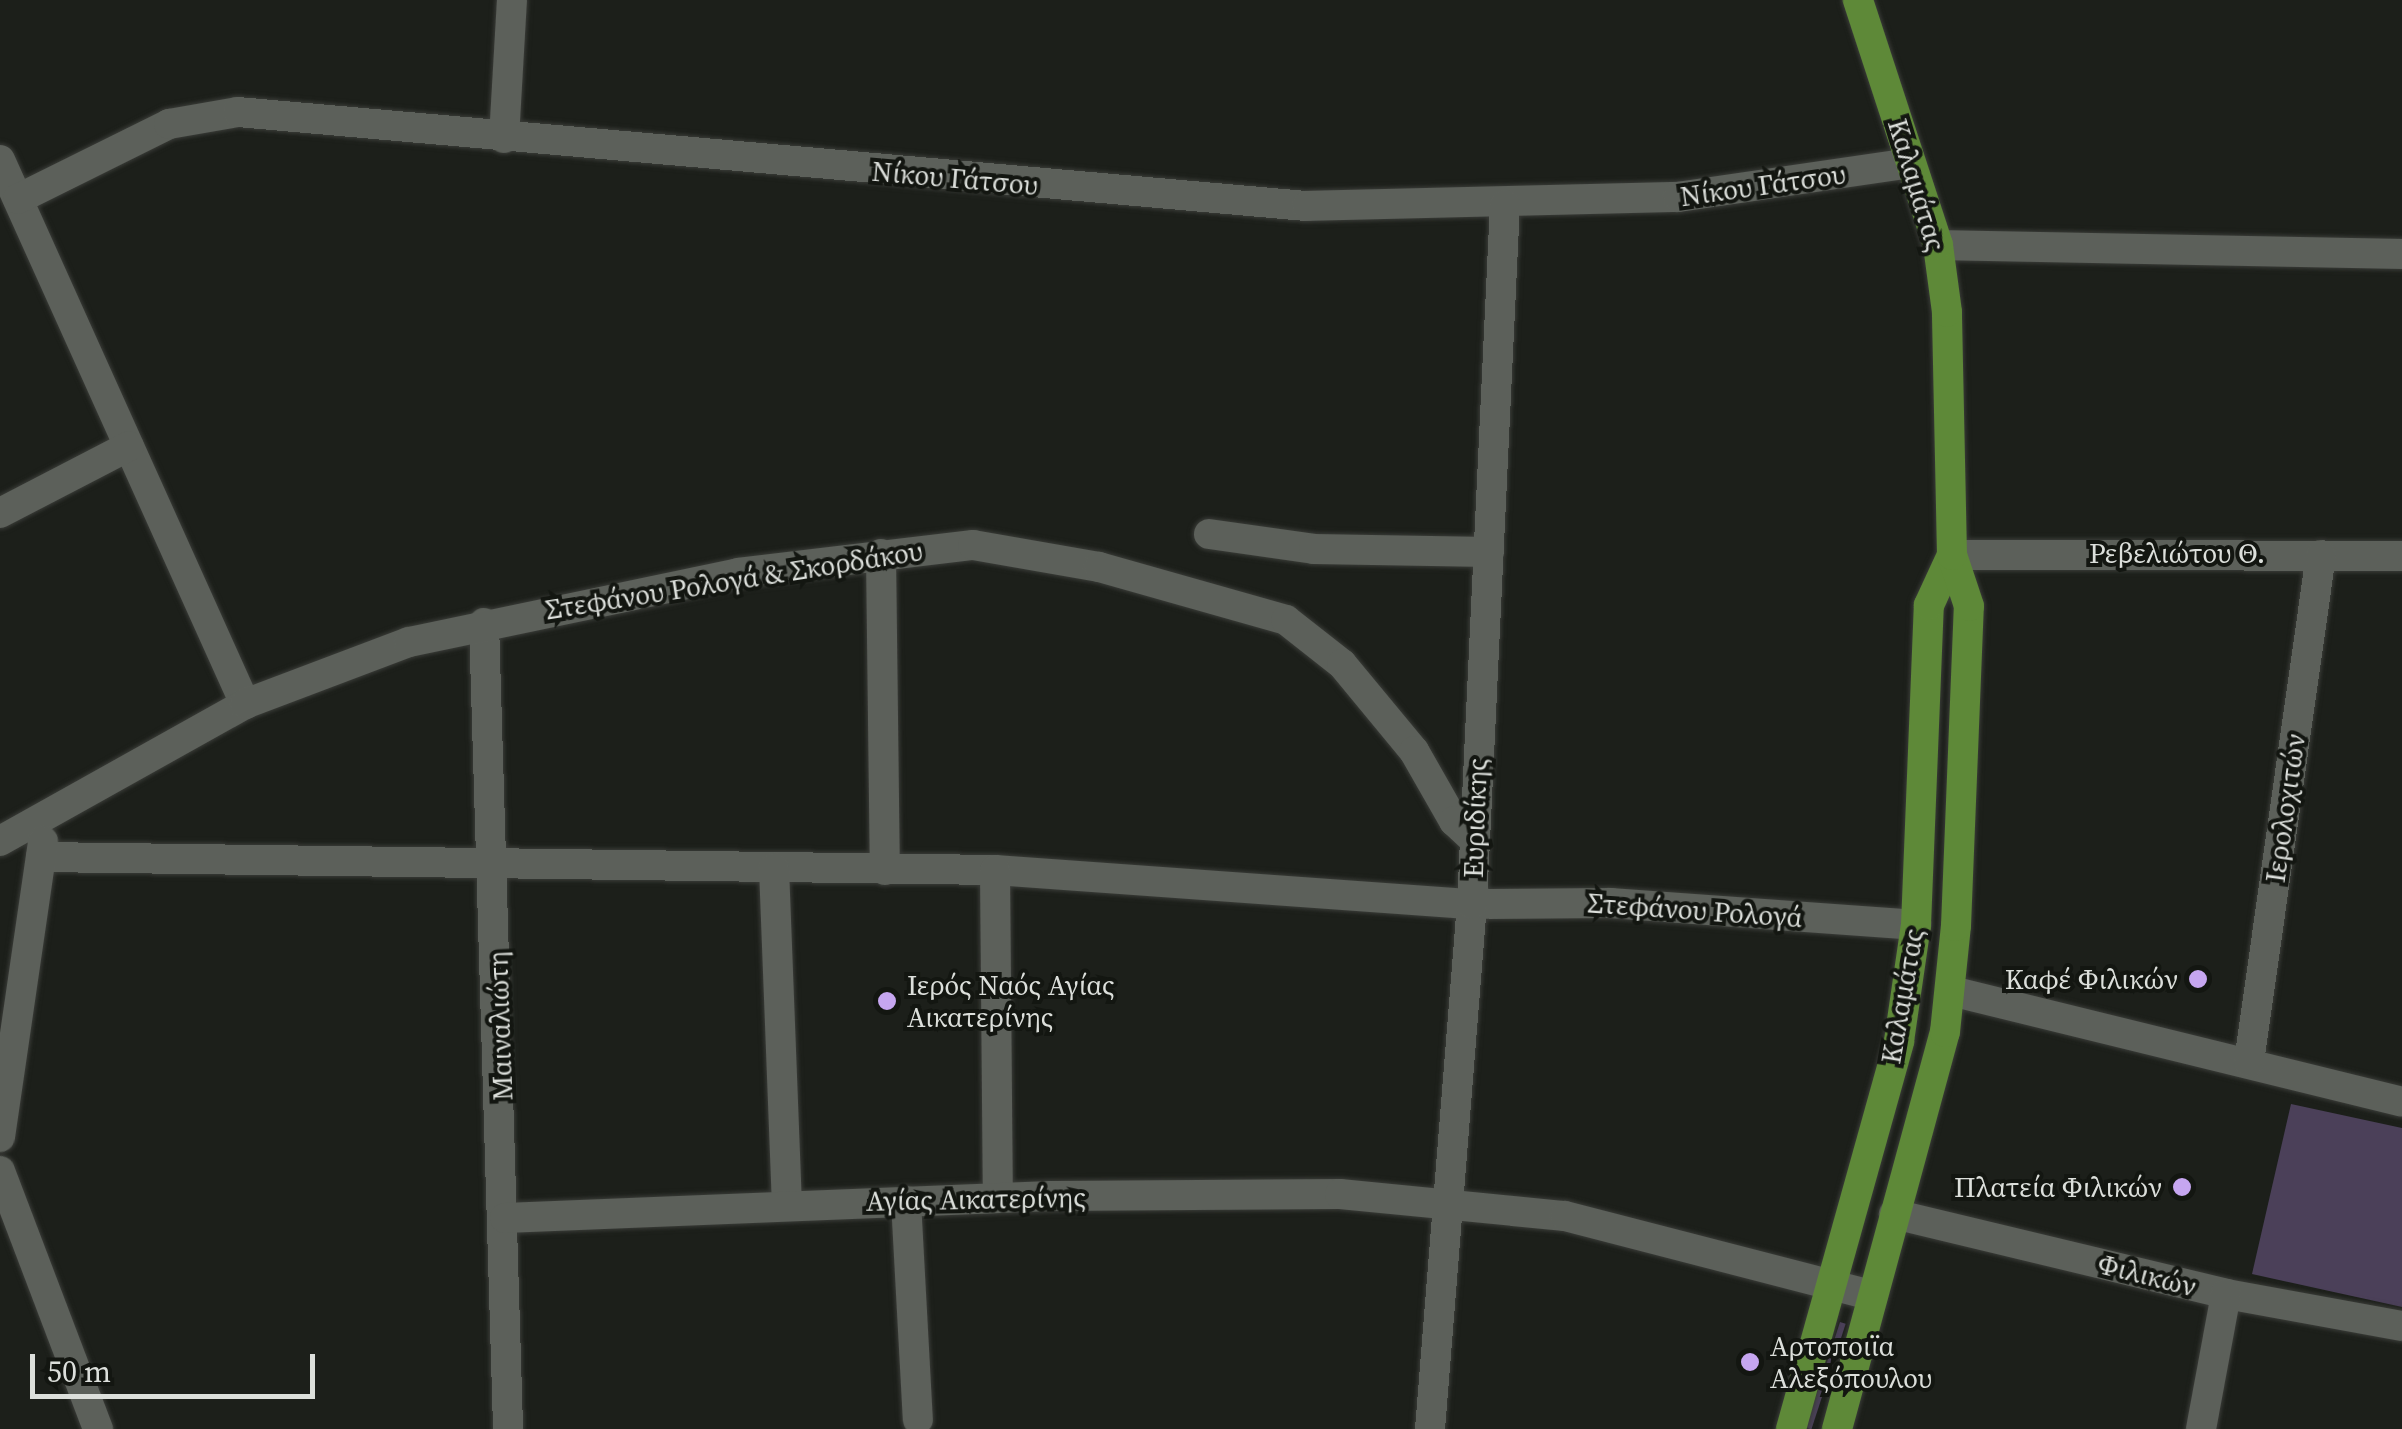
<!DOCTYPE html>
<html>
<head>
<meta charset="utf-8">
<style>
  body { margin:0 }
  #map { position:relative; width:2402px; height:1429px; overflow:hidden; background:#1c1f1a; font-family:"Source Serif 4",serif }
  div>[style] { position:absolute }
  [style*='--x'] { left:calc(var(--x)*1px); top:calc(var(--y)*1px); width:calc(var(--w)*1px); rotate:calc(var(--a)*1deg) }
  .green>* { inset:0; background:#4b4059; transform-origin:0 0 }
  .roads { filter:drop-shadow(0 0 2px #3a3c38) drop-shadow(0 0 2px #3a3c38) }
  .street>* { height:30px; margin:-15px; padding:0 15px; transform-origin:15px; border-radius:15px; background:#5c605a }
  .primary>* { height:30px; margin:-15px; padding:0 15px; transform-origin:15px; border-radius:15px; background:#5e8938 }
  .dots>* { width:28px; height:28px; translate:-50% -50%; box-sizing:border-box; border:5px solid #131611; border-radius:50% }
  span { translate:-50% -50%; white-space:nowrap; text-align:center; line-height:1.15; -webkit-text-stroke:8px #131611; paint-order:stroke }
  .street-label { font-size:28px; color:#dcdfdb }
  .poi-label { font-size:28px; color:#dcdfdb }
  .right { translate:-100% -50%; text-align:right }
  .left { translate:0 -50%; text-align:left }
  .scale { position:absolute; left:30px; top:1354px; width:285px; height:45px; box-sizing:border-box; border:5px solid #dcdfdb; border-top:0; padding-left:12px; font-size:30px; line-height:35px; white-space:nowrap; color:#dcdfdb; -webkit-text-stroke:8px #131611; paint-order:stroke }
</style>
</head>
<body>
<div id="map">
  <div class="green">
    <i style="clip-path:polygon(2291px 1104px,2402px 1128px,2402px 1307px,2252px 1274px)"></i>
    <i style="left:1840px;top:1322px;width:6px;height:111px;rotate:18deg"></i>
  </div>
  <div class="roads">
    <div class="street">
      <i style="--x:504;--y:138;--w:138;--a:-86.7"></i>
      <i style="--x:0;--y:160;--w:597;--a:65.75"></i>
      <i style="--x:18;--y:199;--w:169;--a:-26.4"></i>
      <i style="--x:169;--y:124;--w:70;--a:-9.9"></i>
      <i style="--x:238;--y:112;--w:1073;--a:5.03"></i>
      <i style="--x:1307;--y:206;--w:371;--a:-1.4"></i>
      <i style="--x:1678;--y:197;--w:235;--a:-8.3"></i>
      <i style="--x:1938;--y:245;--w:464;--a:1.1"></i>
      <i style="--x:0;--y:513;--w:145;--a:-27.4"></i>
      <i style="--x:1209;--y:534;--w:106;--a:8.1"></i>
      <i style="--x:1314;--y:549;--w:175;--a:1"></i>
      <i style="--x:881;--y:554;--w:316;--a:89.3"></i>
      <i style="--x:1952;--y:555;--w:450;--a:0.1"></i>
      <i style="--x:484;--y:623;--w:806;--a:88.29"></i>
      <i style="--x:0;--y:841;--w:281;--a:-29.2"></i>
      <i style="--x:245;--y:704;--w:175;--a:-20.7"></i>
      <i style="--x:409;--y:642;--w:336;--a:-11.8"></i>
      <i style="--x:738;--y:573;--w:237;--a:-6.8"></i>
      <i style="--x:973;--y:545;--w:128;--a:9.9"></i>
      <i style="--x:1099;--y:567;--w:194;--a:15.8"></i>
      <i style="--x:1286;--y:620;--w:71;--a:38.2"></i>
      <i style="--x:1342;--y:664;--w:113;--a:50.4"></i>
      <i style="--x:1414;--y:751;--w:81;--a:60.3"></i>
      <i style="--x:1454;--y:821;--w:26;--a:43"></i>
      <i style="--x:41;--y:857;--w:954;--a:0.78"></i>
      <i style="--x:995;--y:870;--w:478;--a:4.1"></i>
      <i style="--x:1472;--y:904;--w:139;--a:-0.4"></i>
      <i style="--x:1611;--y:903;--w:306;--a:4.1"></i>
      <i style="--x:774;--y:868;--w:336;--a:87.8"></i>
      <i style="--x:995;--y:870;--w:328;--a:89.5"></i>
      <i style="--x:1951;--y:991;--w:464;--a:13.8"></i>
      <i style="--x:2249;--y:1062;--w:512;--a:-81.92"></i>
      <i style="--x:0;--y:1137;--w:299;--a:-81.7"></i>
      <i style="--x:0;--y:1171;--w:276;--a:69.2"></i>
      <i style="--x:906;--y:1201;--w:219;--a:86.9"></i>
      <i style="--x:1894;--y:1214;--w:342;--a:13.5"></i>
      <i style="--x:2226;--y:1294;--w:179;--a:10.3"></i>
      <i style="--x:505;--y:1218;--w:546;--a:-2.31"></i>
      <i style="--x:1051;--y:1196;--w:289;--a:-0.4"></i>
      <i style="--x:1340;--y:1194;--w:226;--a:5.6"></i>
      <i style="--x:1565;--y:1216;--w:316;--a:14.5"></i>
      <i style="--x:1430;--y:1429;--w:527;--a:-85.43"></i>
      <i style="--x:1472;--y:904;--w:700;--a:-87.3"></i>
      <i style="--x:2201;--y:1429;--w:137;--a:-79.5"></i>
    </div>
    <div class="primary">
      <i style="--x:1791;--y:1429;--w:403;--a:-74.4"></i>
      <i style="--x:1899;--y:1041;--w:117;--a:-81.7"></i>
      <i style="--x:1916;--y:925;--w:320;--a:-87.7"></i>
      <i style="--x:1929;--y:605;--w:55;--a:-65.3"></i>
      <i style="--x:1837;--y:1429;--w:411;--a:-74.8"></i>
      <i style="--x:1945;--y:1032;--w:107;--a:-84.1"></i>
      <i style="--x:1956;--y:926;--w:320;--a:-87.7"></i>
      <i style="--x:1969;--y:606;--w:54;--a:-108.4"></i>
      <i style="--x:1952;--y:555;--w:243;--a:-91.2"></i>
      <i style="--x:1947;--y:312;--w:68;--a:-97.7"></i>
      <i style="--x:1938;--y:245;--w:258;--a:-108.1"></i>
    </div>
  </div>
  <div class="dots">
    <i style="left:2198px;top:979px;background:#c6a6f0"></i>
    <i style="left:887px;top:1001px;background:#c6a6f0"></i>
    <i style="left:2182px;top:1187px;background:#c6a6f0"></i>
    <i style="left:1750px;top:1362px;background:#c6a6f0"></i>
  </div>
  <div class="street-label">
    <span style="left:955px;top:178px;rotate:5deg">Νίκου Γάτσου</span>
    <span style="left:1763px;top:185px;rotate:-8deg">Νίκου Γάτσου</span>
    <span style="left:1917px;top:185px;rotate:73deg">Καλαμάτας</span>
    <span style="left:2177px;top:553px">Ρεβελιώτου Θ.</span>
    <span style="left:734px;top:580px;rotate:-9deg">Στεφάνου Ρολογά &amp; Σκορδάκου</span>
    <span style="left:2285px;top:808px;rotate:-82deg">Ιερολοχιτών</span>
    <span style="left:1475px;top:818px;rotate:-88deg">Ευριδίκης</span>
    <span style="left:1695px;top:910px;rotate:4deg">Στεφάνου Ρολογά</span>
    <span style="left:1902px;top:996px;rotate:-80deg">Καλαμάτας</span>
    <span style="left:500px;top:1026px;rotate:-92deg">Μαιναλιώτη</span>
    <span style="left:976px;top:1199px;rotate:-1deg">Αγίας Αικατερίνης</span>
    <span style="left:2147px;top:1275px;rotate:14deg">Φιλικών</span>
  </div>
  <div class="poi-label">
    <span class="right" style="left:2178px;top:979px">Καφέ Φιλικών</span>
    <span class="left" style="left:907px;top:1001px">Ιερός Ναός Αγίας<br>Αικατερίνης</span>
    <span class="right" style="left:2162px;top:1187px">Πλατεία Φιλικών</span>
    <span class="left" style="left:1770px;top:1362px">Αρτοποιϊα<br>Αλεξόπουλου</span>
  </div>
  <div class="scale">50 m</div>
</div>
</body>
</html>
